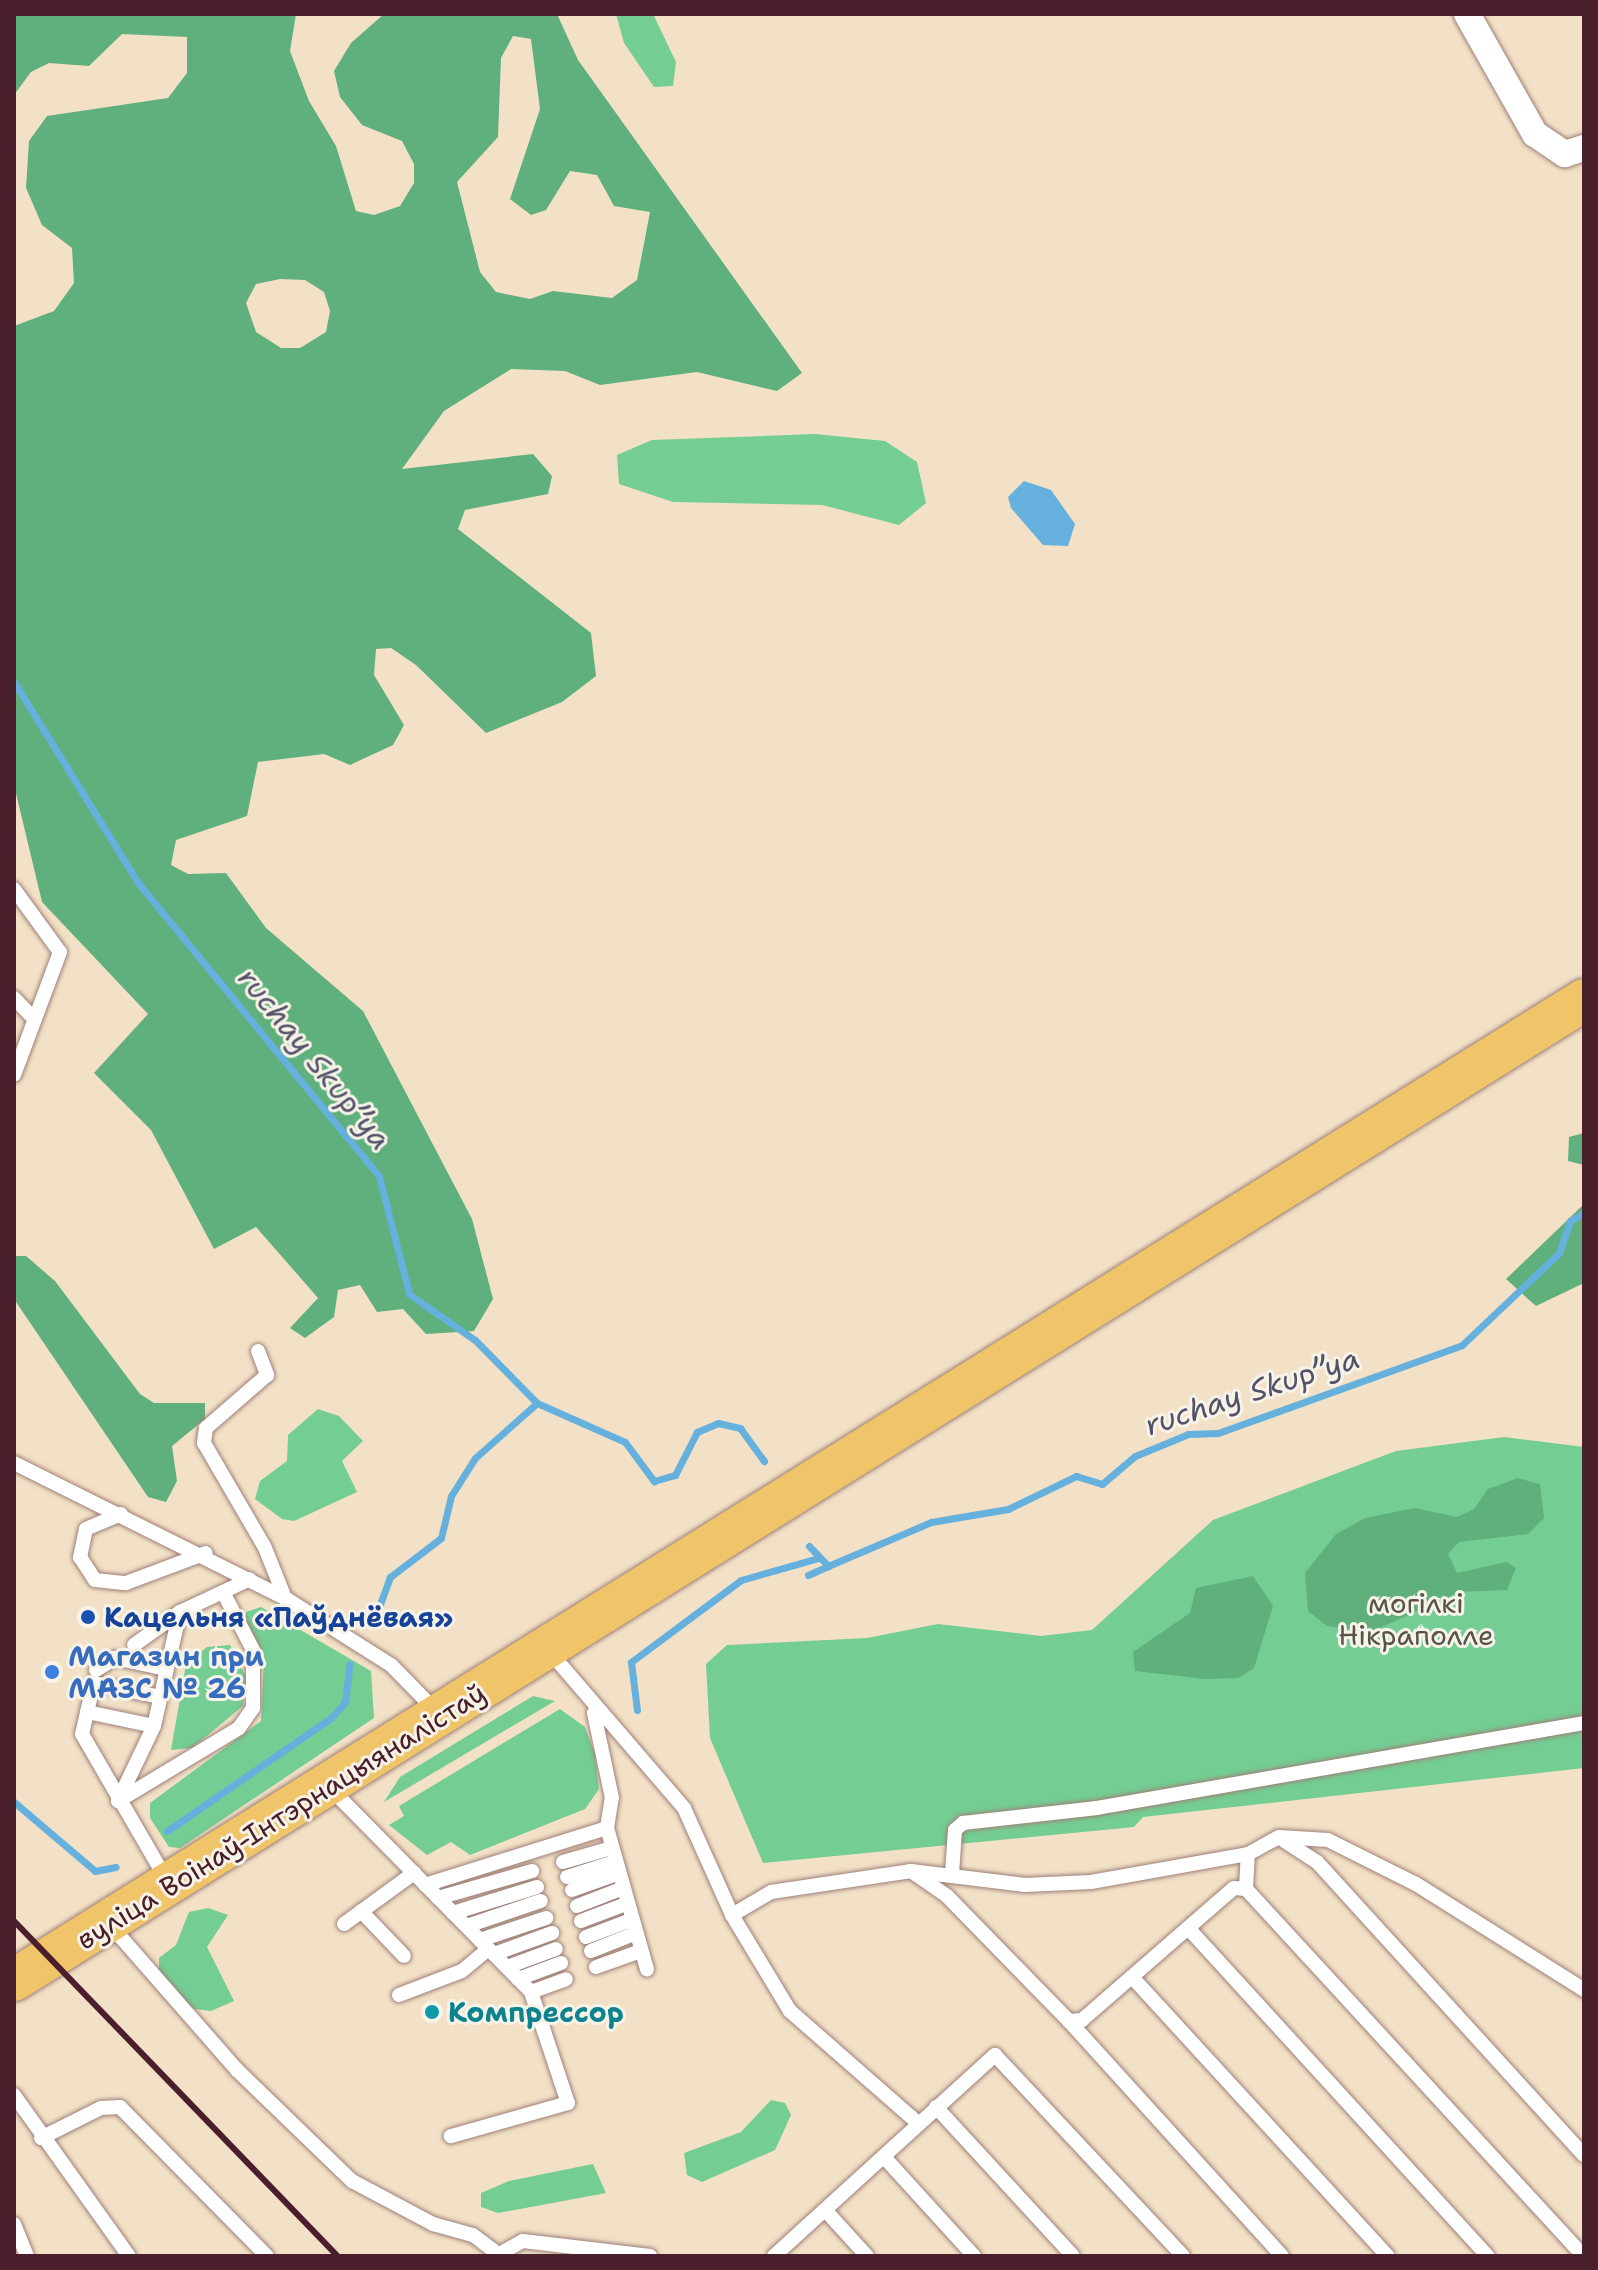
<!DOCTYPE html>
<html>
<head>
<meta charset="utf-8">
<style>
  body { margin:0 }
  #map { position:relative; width:1598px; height:2270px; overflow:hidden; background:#f3e1c7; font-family:"Shantell Sans",sans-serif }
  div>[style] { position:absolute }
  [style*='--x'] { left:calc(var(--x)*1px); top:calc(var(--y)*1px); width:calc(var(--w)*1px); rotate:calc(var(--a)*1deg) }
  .green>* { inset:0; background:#74cd93 }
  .forest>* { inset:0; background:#5fb07d }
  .water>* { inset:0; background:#65b0dd }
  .stream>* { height:7px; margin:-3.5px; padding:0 3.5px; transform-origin:3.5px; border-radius:3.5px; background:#65b0dd }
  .roads { filter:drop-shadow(0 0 2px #9e8079) drop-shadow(0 0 2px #9e8079) }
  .service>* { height:14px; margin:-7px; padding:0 7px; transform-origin:7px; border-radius:7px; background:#fff }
  .minor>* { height:26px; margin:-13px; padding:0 13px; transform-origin:13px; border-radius:13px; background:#fff }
  .primary>* { height:42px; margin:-21px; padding:0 21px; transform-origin:21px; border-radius:21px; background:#f0c469 }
  .rail>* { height:6px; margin:-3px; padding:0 3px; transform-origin:3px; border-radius:3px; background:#4a1f2b }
  .dots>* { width:22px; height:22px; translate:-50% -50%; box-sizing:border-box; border:4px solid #f7f3e8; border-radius:50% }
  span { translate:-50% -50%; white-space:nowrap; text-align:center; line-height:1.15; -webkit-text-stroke:6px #f7f3e8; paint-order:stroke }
  .park-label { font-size:28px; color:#57534a }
  .transit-label { font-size:28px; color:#164399; font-weight:700 }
  .left { translate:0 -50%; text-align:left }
  .shop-label { font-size:28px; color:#366cbe; font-weight:700 }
  .street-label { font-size:28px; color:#4a1f2b }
  .culture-label { font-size:28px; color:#0d838f; font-weight:700 }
  .water-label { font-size:30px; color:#535269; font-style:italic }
  .frame { position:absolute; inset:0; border:16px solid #4a1f2b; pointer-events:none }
</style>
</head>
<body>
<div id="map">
  <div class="green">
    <i style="clip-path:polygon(616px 14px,653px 14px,676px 62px,673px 86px,654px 87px,624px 43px)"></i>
    <i style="clip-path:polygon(815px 434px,885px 441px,917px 462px,926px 503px,899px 525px,822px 505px,673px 502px,619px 484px,617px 455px,652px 440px)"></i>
    <i style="clip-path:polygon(318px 1409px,339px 1416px,363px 1441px,342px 1461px,357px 1492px,294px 1521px,282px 1519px,255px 1499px,260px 1481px,287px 1461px,288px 1435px)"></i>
    <i style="clip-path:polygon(1504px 1437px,1584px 1447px,1584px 1768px,1143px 1817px,1134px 1827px,763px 1863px,710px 1738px,706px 1664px,727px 1645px,867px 1638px,938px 1624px,1041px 1636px,1092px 1630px,1213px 1520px,1396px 1451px)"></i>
    <i style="clip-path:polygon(261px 1607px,371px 1671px,374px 1718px,180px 1848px,169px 1847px,150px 1818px,150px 1803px,261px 1721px,264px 1659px,244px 1622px,246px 1612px)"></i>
    <i style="clip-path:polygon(230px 1645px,246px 1677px,243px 1706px,192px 1748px,171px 1750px,186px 1664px,207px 1647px)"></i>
    <i style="clip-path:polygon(533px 1696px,555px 1701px,384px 1802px,400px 1777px)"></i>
    <i style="clip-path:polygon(560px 1709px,585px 1727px,595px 1754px,599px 1789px,585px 1809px,470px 1855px,451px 1842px,427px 1855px,389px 1825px,404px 1816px,399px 1806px)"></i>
    <i style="clip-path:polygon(208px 1908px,228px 1915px,207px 1947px,234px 2001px,211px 2011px,187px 2008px,159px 1975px,159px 1958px,176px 1945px,189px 1912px)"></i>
    <i style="clip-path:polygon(771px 2100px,785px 2103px,791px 2115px,775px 2150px,702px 2182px,687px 2175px,684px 2153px,741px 2132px)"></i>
    <i style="clip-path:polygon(593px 2164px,606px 2193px,498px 2213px,481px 2207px,481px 2193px,509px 2181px)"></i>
  </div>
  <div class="forest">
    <i style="clip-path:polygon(evenodd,14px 14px,296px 14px,290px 51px,309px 101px,336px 146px,356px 211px,374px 215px,400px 206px,414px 183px,414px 164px,402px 141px,362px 125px,340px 97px,334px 71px,351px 43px,384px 14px,557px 14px,578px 60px,802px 373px,777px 391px,697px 372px,600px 385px,565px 371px,511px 369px,444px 411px,402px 469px,533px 454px,552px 476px,548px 494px,465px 510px,458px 529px,591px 633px,596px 676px,562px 702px,486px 733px,416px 665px,391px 648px,376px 649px,374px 675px,404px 725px,393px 745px,350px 765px,324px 754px,258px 762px,247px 816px,176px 840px,171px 865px,188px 874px,226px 873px,266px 928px,363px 1011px,472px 1219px,493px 1299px,474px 1331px,426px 1334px,403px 1309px,377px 1312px,360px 1285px,338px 1290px,334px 1317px,305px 1338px,290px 1328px,318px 1298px,256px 1227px,214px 1249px,151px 1130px,94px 1073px,148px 1014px,42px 902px,14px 785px,14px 326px,54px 311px,74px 283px,72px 248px,42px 225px,26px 188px,29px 141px,47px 116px,168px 98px,187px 73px,187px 37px,122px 34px,89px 66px,49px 63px,31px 72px,14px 95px,14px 14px,513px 36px,531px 39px,540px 109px,510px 199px,531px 215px,546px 210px,570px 171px,597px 175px,614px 206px,650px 212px,637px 280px,612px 298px,553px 291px,530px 299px,496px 292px,480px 272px,457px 182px,498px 137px,501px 58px,513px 36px,14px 14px,280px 279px,305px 280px,324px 292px,330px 311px,326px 332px,300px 348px,281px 348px,256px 332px,246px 303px,256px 284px,280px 279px)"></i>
    <i style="clip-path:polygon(1584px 1133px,1584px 1165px,1568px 1161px,1569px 1137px)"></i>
    <i style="clip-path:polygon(1584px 1204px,1584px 1283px,1536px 1306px,1506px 1279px)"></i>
    <i style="clip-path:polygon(14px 1256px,26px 1256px,55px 1281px,140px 1394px,154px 1403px,205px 1403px,205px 1419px,172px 1446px,177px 1481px,166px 1502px,148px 1497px,14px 1299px)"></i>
    <i style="clip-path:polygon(1518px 1478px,1540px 1484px,1544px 1518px,1528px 1534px,1459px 1542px,1448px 1554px,1457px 1573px,1506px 1562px,1516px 1568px,1507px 1590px,1459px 1592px,1371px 1632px,1327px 1626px,1308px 1611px,1305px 1573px,1336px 1534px,1365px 1518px,1415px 1508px,1457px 1517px,1474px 1509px,1488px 1489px)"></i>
    <i style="clip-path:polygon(1253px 1576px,1273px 1606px,1254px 1668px,1238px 1678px,1205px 1679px,1135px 1671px,1133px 1652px,1190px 1613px,1196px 1588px)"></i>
  </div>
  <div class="water">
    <i style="clip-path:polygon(1024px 481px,1051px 490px,1075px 524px,1068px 546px,1043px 545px,1011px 508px,1008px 497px)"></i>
  </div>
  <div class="stream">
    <i style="--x:14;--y:682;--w:238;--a:58.3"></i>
    <i style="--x:139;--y:884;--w:378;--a:50.6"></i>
    <i style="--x:379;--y:1176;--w:122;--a:75.7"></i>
    <i style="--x:409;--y:1294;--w:80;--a:34.9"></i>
    <i style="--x:475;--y:1340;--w:88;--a:45.5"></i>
    <i style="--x:537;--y:1403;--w:96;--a:23.9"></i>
    <i style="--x:625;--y:1442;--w:49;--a:53.4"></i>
    <i style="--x:654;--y:1481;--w:22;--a:-16"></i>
    <i style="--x:675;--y:1475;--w:48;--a:-62.9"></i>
    <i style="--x:697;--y:1432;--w:23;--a:-23"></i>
    <i style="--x:718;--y:1423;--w:23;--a:13"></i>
    <i style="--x:740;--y:1428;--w:41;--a:54"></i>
    <i style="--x:809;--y:1546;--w:28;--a:46"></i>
    <i style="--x:828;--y:1566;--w:112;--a:-23.1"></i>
    <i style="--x:931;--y:1522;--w:78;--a:-9.6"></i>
    <i style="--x:1008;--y:1509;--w:76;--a:-25.9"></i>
    <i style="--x:1076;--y:1476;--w:27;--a:17"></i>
    <i style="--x:1102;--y:1484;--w:43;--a:-40.3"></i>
    <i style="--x:1135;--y:1456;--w:57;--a:-22.5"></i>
    <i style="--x:1188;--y:1434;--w:30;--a:-2"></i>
    <i style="--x:1218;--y:1433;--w:259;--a:-19.8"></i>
    <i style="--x:1462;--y:1345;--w:134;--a:-43.5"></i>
    <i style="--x:1559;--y:1253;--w:34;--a:-71"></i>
    <i style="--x:1570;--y:1221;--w:16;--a:-30"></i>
    <i style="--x:808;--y:1575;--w:22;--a:-24"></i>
    <i style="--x:379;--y:1607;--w:32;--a:-70"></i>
    <i style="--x:390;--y:1577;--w:64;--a:-37.4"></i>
    <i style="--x:441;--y:1538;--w:43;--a:-76.6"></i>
    <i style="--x:451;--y:1496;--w:45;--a:-57.7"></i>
    <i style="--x:475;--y:1458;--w:83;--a:-41.6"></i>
    <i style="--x:637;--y:1710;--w:48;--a:-97.1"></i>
    <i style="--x:631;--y:1662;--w:137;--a:-36.7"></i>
    <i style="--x:741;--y:1580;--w:80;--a:-15.9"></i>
    <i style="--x:14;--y:1802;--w:106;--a:40.4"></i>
    <i style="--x:95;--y:1871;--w:21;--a:-11"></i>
    <i style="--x:167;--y:1831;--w:199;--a:-34.6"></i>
    <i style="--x:331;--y:1718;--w:21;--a:-49"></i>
    <i style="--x:345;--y:1702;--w:38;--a:-83"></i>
  </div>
  <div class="roads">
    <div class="service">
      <i style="--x:14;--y:889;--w:78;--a:53.9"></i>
      <i style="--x:60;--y:952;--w:131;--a:110.5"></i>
      <i style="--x:14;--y:998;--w:29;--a:46"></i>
      <i style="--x:258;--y:1351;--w:26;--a:69"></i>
      <i style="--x:267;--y:1375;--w:81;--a:139"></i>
      <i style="--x:206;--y:1428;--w:15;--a:98"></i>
      <i style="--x:204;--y:1443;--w:121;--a:59.8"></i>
      <i style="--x:265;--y:1548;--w:54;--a:68.2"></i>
      <i style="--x:14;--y:1463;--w:303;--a:26.5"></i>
      <i style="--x:285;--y:1598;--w:125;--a:32.3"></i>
      <i style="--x:391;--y:1665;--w:67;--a:45.6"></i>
      <i style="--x:121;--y:1514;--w:38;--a:157"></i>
      <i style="--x:86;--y:1529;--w:29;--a:102"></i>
      <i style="--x:80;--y:1557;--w:27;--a:57"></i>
      <i style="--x:95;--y:1580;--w:31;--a:6"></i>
      <i style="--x:126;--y:1583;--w:85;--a:-20.6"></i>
      <i style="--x:134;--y:1645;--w:57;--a:-35.7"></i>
      <i style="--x:180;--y:1612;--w:77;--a:-25.2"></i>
      <i style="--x:549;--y:1651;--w:207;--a:49.3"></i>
      <i style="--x:684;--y:1808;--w:117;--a:65.8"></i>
      <i style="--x:732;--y:1915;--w:112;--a:58.9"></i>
      <i style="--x:790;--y:2011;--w:171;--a:41.2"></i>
      <i style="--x:96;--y:1670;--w:22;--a:-32"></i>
      <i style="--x:115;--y:1658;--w:52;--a:12.2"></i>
      <i style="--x:93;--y:1683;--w:68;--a:11.8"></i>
      <i style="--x:91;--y:1695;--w:40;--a:103"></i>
      <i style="--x:82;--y:1734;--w:168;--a:59.9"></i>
      <i style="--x:87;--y:1712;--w:68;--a:11.8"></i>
      <i style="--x:330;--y:1788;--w:286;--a:45.4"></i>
      <i style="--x:531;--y:1992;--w:117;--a:71.6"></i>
      <i style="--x:568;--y:2103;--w:122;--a:164.2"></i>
      <i style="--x:118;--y:1801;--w:141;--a:-31.1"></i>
      <i style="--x:239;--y:1728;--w:24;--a:-55"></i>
      <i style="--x:253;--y:1708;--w:58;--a:-90"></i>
      <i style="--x:253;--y:1650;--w:65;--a:-117.3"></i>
      <i style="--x:118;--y:1801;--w:83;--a:-64.4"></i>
      <i style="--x:154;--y:1726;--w:117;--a:-77.2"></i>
      <i style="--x:607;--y:1828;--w:147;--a:74.2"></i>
      <i style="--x:1283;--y:1840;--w:40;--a:32.9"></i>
      <i style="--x:1317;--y:1862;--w:396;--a:47.7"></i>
      <i style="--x:563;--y:1862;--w:47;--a:-16.1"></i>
      <i style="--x:911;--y:1871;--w:44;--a:34.8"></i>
      <i style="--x:947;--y:1896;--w:175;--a:45.7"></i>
      <i style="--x:1069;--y:2021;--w:13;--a:-4"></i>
      <i style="--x:1082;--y:2020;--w:201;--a:-41"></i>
      <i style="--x:1234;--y:1888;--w:12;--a:5"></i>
      <i style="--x:1246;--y:1889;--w:498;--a:47.4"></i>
      <i style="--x:952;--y:1874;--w:44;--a:-86.1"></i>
      <i style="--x:955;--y:1830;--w:11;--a:-41"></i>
      <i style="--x:963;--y:1823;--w:135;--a:-6.4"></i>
      <i style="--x:1097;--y:1808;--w:494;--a:-9.9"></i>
      <i style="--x:567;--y:1877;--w:47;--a:-17.3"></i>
      <i style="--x:425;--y:1885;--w:191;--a:-17.4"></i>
      <i style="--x:607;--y:1828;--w:30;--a:-81"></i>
      <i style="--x:612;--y:1798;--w:87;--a:-102"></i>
      <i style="--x:1246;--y:1889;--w:35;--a:-87"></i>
      <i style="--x:572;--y:1890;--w:48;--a:-19.6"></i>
      <i style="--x:438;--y:1898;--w:98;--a:-16"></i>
      <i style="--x:577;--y:1906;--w:47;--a:-21.1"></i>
      <i style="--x:361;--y:1911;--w:62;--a:46.3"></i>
      <i style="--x:453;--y:1913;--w:88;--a:-17.2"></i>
      <i style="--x:732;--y:1915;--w:45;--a:-30.5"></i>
      <i style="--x:771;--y:1892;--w:142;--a:-8.5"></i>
      <i style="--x:911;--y:1871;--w:115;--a:7"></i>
      <i style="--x:1025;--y:1885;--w:66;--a:-2.6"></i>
      <i style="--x:1091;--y:1882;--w:159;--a:-10.1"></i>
      <i style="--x:1248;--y:1854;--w:35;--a:-29"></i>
      <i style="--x:1279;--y:1837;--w:49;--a:3.5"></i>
      <i style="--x:1328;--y:1840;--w:98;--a:26.6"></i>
      <i style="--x:1416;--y:1884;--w:199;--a:32.2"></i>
      <i style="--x:581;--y:1921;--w:48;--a:-20.7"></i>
      <i style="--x:344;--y:1924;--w:87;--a:-36.1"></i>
      <i style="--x:110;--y:1925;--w:193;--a:48.8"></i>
      <i style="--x:237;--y:2070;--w:160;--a:44"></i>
      <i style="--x:352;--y:2181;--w:92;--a:28"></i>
      <i style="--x:433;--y:2224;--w:41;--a:15.4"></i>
      <i style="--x:473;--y:2235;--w:35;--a:37"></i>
      <i style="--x:467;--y:1926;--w:78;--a:-18.7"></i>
      <i style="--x:1189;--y:1929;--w:443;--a:47.6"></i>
      <i style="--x:586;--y:1937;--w:48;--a:-20.7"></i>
      <i style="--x:480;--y:1940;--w:70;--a:-18.4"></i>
      <i style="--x:591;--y:1951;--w:48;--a:-21.8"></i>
      <i style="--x:494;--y:1954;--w:62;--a:-19.9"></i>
      <i style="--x:507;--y:1967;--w:52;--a:-20.2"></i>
      <i style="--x:596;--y:1967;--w:48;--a:-19.6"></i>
      <i style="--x:1132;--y:1977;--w:379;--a:47.5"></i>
      <i style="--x:518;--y:1979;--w:46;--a:-20.4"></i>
      <i style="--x:531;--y:1992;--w:37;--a:-20"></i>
      <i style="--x:399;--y:1995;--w:67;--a:-20.9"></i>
      <i style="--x:462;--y:1971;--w:34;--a:-40"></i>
      <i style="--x:1069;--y:2021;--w:317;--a:47.8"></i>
      <i style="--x:14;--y:2095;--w:198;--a:54.5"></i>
      <i style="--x:936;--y:2107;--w:202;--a:47.4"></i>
      <i style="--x:41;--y:2138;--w:67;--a:-26.6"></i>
      <i style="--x:101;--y:2108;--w:19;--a:-3"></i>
      <i style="--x:120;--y:2107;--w:209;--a:45.4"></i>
      <i style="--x:884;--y:2157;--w:134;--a:47.7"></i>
      <i style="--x:826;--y:2211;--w:61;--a:47.7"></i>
      <i style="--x:14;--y:2224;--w:35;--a:68"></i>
      <i style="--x:501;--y:2253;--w:25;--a:-29"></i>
      <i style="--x:523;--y:2241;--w:128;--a:6.7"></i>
      <i style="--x:774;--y:2256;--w:299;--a:-42.3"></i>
      <i style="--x:995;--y:2055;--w:275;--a:46.9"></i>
    </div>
    <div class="minor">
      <i style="--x:1467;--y:14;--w:138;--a:60.5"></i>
      <i style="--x:1535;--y:134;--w:36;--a:34"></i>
      <i style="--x:1565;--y:154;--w:20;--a:-18"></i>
    </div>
    <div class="primary">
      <i style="--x:14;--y:1980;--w:1851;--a:-31.97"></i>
    </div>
  </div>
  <div class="rail">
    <i style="--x:14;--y:1921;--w:466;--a:46"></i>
  </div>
  <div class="dots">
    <i style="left:88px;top:1617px;background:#1a4fb4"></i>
    <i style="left:52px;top:1672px;background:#3f7fe0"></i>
    <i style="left:432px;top:2012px;background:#0f9aa8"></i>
  </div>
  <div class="park-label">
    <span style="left:1416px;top:1619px">могілкі<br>Нікраполле</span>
  </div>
  <div class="transit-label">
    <span class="left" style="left:104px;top:1617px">Кацельня «Паўднёвая»</span>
  </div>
  <div class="shop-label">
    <span class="left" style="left:68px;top:1672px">Магазин при<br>МАЗС № 26</span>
  </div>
  <div class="street-label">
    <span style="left:281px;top:1816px;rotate:-32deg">вуліца Воінаў-Інтэрнацыяналістаў</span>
  </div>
  <div class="culture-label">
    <span class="left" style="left:448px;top:2012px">Компрессор</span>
  </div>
  <div class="water-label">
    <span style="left:314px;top:1059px;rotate:51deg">ruchay Skup’’ya</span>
    <span style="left:1252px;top:1392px;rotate:-18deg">ruchay Skup’’ya</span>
  </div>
  <div class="frame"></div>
</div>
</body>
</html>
